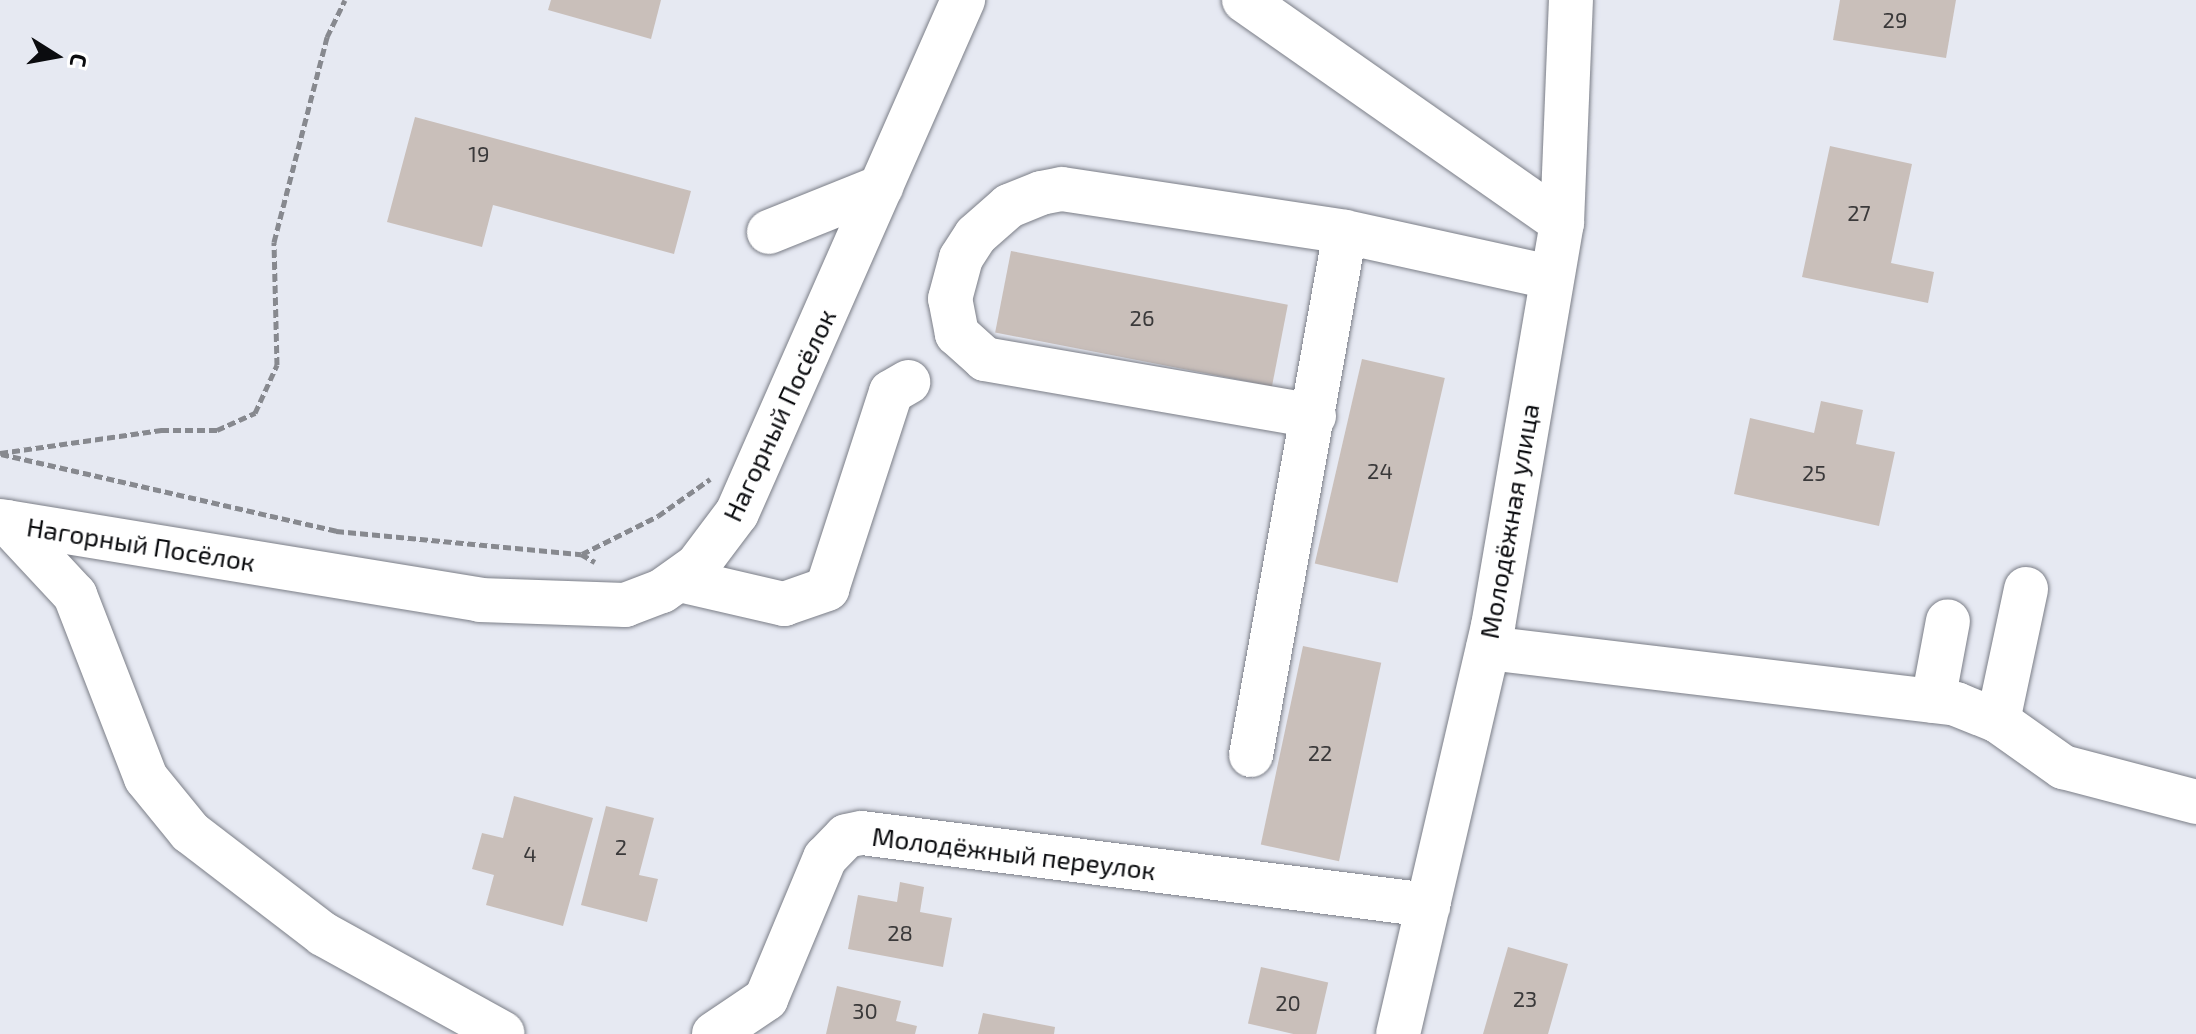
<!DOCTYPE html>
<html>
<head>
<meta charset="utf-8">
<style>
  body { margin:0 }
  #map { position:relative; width:2196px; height:1034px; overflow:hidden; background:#e6e9f2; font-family:"Exo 2",sans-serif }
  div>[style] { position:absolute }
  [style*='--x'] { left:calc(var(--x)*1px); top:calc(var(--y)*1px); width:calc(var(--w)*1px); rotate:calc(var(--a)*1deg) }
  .building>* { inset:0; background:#c9bfba; transform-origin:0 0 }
  .path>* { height:5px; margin-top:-2.5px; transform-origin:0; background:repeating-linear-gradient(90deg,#87898f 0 8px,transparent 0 12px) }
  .roads { filter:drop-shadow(0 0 2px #7b7e87) drop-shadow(0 0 2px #7b7e87) }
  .minor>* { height:44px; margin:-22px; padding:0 22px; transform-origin:22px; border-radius:22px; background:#fff }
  span { translate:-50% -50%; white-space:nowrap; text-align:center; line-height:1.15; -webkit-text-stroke:7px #fff; paint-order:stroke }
  .number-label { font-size:22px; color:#3a393a }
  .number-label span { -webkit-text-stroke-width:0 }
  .street-label { font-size:26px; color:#0b0c0f }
  .north { position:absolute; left:16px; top:16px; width:80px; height:80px; -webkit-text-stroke:6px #fff; paint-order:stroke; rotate:101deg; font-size:22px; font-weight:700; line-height:32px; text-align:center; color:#0b0c0f }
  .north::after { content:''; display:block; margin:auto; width:28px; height:36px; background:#0b0c0f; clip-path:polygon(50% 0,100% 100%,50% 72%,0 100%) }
</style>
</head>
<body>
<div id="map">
  <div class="building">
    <i style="clip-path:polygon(551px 0,661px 0,651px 39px,548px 10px)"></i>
    <i style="clip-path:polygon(1840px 0,1956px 0,1946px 58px,1833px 40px)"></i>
    <i style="clip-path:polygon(415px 117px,691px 191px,674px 254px,493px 205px,482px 247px,387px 222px)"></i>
    <i style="clip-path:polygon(1830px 146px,1912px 164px,1891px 263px,1934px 272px,1928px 303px,1802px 277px)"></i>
    <i style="left:1011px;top:251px;width:282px;height:83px;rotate:11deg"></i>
    <i style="left:1362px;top:359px;width:85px;height:210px;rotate:13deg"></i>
    <i style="clip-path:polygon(1821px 401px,1863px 410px,1856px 444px,1895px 452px,1879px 526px,1734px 494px,1750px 418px,1814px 433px)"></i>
    <i style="left:1303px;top:646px;width:80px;height:203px;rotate:12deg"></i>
    <i style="clip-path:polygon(514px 796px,593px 818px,563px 926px,486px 905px,494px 875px,472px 869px,482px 833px,503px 838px)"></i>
    <i style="clip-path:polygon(606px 806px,654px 818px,639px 875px,658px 879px,647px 922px,581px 905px)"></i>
    <i style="clip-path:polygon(900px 882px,924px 887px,920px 912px,952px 918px,943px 967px,848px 949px,858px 895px,897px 902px)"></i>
    <i style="clip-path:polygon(1508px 947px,1568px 964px,1548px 1034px,1483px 1034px)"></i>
    <i style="left:1261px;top:967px;width:69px;height:58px;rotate:13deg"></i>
    <i style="clip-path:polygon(837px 986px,901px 1001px,896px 1021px,917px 1026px,915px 1034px,826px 1034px)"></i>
    <i style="clip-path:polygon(983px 1013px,1055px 1027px,1054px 1034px,978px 1034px)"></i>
  </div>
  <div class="path">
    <i style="--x:0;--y:453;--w:163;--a:-8.1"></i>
    <i style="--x:161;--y:430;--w:56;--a:0"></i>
    <i style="--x:217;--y:430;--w:42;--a:-24.1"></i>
    <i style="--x:255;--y:413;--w:53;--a:-65.4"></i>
    <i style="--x:277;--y:365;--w:123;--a:-91.4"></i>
    <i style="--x:274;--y:242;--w:212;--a:-75.5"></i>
    <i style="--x:327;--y:37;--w:41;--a:-64.1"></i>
    <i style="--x:1;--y:454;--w:344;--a:12.9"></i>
    <i style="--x:336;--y:531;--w:246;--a:5.4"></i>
    <i style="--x:581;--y:554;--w:16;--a:30"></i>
    <i style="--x:582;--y:554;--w:85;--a:-26.6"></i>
    <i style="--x:658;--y:516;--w:64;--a:-35.4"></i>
  </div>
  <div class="roads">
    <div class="minor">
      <i style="--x:1244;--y:0;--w:388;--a:35"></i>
      <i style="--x:769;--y:232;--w:121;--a:-21.9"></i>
      <i style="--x:1314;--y:416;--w:334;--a:-170.2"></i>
      <i style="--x:985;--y:359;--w:38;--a:-138"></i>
      <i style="--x:957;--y:334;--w:36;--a:-101"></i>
      <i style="--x:950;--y:299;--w:42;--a:-75"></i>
      <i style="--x:961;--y:258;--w:27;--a:-57"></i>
      <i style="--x:976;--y:235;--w:44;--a:-41.3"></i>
      <i style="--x:1009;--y:206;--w:35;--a:-22"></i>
      <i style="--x:1041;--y:193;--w:21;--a:-11"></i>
      <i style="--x:1062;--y:189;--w:286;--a:8.6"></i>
      <i style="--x:0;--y:521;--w:486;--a:9.3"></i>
      <i style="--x:480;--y:600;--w:145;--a:2"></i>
      <i style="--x:625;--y:605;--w:40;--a:-21"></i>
      <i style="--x:662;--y:591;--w:43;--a:-35.5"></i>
      <i style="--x:697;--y:566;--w:66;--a:-53"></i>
      <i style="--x:737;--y:513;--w:561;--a:-66.22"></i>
      <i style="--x:7;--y:522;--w:100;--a:47"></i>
      <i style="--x:75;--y:595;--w:196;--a:68.8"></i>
      <i style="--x:146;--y:778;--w:70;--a:50.8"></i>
      <i style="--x:190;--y:832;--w:168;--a:37.5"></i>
      <i style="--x:323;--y:934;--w:205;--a:28.9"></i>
      <i style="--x:680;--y:580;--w:107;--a:13"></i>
      <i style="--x:784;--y:604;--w:46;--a:-19.2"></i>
      <i style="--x:827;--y:589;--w:207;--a:-72"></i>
      <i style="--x:891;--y:392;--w:20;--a:-30"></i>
      <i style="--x:1488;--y:648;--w:471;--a:6.8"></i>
      <i style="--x:1956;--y:704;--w:45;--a:22"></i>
      <i style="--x:1998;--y:721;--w:80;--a:35.3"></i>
      <i style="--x:2063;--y:767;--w:138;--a:14.7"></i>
      <i style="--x:1933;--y:701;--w:81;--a:-79.4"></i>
      <i style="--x:1998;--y:721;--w:135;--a:-78"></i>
      <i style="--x:1251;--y:755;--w:531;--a:-79.81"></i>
      <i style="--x:1345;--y:232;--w:210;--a:12.4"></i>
      <i style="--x:714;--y:1034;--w:63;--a:-33.9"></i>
      <i style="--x:766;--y:999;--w:153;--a:-67.3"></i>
      <i style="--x:825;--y:858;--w:30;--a:-46"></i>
      <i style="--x:846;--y:836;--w:16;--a:-11"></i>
      <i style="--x:862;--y:833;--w:571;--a:7.25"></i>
      <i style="--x:1398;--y:1034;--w:419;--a:-76.9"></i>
      <i style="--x:1493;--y:626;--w:409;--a:-80.3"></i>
      <i style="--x:1562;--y:223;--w:223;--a:-87.7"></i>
    </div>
  </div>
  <div class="number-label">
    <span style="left:1895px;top:20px">29</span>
    <span style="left:479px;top:154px">19</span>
    <span style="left:1859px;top:213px">27</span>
    <span style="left:1142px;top:318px">26</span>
    <span style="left:1380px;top:471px">24</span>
    <span style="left:1814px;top:473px">25</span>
    <span style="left:1320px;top:753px">22</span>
    <span style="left:621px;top:847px">2</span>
    <span style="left:530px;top:854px">4</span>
    <span style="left:900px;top:933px">28</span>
    <span style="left:1525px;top:999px">23</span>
    <span style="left:1288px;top:1003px">20</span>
    <span style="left:865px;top:1011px">30</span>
  </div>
  <div class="street-label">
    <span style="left:779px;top:415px;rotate:-65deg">Нагорный Посёлок</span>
    <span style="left:1509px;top:521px;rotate:-80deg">Молодёжная улица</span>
    <span style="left:141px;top:544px;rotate:9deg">Нагорный Посёлок</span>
    <span style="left:1014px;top:853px;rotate:7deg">Молодёжный переулок</span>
  </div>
  <div class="north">С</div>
</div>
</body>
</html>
